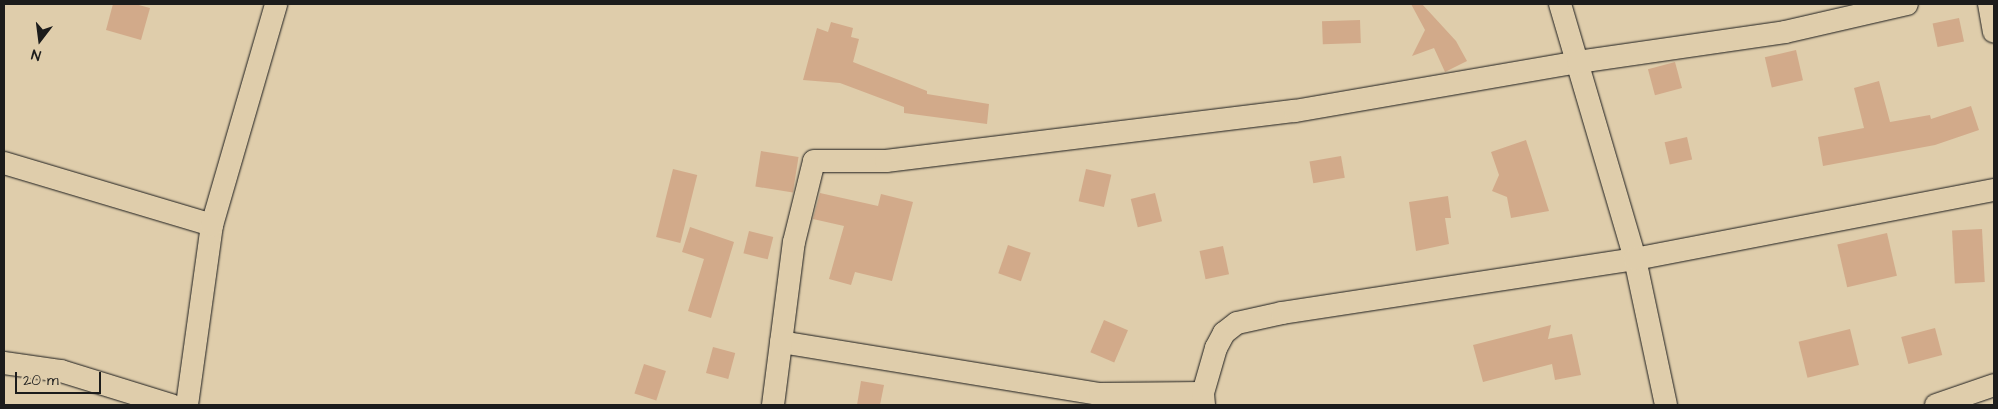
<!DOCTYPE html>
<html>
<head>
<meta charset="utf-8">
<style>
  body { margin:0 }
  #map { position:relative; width:1998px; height:409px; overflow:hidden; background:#dfcdab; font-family:"Architects Daughter",sans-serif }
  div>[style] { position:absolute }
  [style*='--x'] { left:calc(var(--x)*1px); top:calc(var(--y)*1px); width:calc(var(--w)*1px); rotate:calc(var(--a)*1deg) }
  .building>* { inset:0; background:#d2aa8a; transform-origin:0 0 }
  .roads { filter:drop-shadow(0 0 1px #1c1c1c) drop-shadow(0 0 1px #1c1c1c) }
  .minor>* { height:22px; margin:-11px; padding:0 11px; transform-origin:11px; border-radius:11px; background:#dfcdab }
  span { translate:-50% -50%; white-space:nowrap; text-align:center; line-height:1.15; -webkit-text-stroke:4.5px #dfcdab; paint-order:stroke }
  .frame { position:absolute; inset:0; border:5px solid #1c1c1c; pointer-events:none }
  .north { position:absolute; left:15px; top:15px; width:50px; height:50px; -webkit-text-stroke:4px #dfcdab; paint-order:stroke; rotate:195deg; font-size:14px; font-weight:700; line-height:20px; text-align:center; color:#1c1c1c }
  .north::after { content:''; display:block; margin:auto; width:18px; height:22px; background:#1c1c1c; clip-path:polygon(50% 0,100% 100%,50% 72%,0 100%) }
  .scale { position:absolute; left:15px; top:372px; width:86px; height:22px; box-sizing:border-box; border:2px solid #1c1c1c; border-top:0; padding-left:6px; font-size:15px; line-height:18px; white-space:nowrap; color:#1c1c1c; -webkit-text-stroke:4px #dfcdab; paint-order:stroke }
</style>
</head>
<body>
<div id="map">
  <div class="building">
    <i style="clip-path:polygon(113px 4px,135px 4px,150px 8px,141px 40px,106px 30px)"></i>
    <i style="clip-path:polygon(1411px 4px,1422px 4px,1456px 41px,1467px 61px,1445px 72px,1434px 48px,1412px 56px,1425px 30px)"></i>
    <i style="left:1959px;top:18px;width:24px;height:27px;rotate:78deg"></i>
    <i style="left:1360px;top:20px;width:23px;height:38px;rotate:88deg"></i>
    <i style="clip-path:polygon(831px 22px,853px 28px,851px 37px,859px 39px,853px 62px,927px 91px,927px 94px,989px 104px,987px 124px,904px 113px,904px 107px,840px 83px,803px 80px,817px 28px,828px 32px)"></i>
    <i style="left:1796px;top:50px;width:31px;height:32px;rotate:77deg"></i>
    <i style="left:1675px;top:62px;width:27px;height:28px;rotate:75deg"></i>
    <i style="clip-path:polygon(1879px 81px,1890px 122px,1930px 115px,1931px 119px,1971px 106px,1979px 130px,1935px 145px,1823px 166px,1818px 137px,1864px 128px,1854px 88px)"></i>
    <i style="left:1687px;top:137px;width:23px;height:23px;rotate:77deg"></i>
    <i style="clip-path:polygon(1526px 140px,1549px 211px,1511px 218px,1507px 197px,1492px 191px,1499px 175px,1491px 152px)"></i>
    <i style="left:761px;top:151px;width:38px;height:36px;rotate:9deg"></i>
    <i style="left:1341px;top:156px;width:22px;height:32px;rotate:80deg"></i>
    <i style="left:673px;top:169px;width:25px;height:70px;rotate:14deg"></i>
    <i style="left:1086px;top:169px;width:26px;height:33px;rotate:13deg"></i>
    <i style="clip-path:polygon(820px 193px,878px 206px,881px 194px,913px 202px,892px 281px,855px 272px,851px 285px,829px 279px,844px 226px,813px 219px)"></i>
    <i style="left:1155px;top:193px;width:29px;height:25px;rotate:76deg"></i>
    <i style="clip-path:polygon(1448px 196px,1451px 218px,1445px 218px,1449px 244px,1416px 251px,1409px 202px)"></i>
    <i style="clip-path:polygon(690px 227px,734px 242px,711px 318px,688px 311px,704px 259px,682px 252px)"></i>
    <i style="left:1982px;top:229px;width:53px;height:30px;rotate:87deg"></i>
    <i style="left:749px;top:231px;width:25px;height:23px;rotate:14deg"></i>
    <i style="left:1887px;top:233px;width:44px;height:51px;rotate:77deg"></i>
    <i style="left:1008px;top:245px;width:24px;height:30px;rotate:19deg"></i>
    <i style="left:1223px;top:246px;width:29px;height:24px;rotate:78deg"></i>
    <i style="left:1104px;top:320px;width:26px;height:35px;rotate:23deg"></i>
    <i style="clip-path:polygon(1551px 325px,1548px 339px,1572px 334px,1581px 375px,1555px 380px,1552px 364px,1483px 382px,1473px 345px)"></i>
    <i style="left:1935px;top:328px;width:28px;height:35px;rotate:75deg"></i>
    <i style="left:1850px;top:329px;width:37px;height:53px;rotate:76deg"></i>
    <i style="left:713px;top:347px;width:23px;height:27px;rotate:15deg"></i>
    <i style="left:644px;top:364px;width:23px;height:31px;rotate:18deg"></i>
    <i style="clip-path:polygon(861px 381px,884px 385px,880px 405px,857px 405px)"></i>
  </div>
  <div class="roads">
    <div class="minor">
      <i style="--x:1560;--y:4;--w:266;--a:73.6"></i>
      <i style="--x:1635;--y:259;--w:149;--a:78"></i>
      <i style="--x:1989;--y:4;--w:28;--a:80"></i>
      <i style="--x:4;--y:163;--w:217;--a:16.6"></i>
      <i style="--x:781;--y:342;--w:323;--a:9.3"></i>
      <i style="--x:1100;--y:394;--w:103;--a:-0.6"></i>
      <i style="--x:4;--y:363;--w:58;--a:8"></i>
      <i style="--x:61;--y:371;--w:115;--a:17.2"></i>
      <i style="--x:187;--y:405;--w:182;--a:-82.1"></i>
      <i style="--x:212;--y:225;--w:230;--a:-73.8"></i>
      <i style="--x:773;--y:405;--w:164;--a:-82.7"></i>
      <i style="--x:794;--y:242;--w:83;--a:-76.1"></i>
      <i style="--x:814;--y:161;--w:72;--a:0"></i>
      <i style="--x:886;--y:161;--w:412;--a:-7"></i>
      <i style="--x:1295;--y:111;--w:287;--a:-9.8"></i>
      <i style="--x:1578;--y:62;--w:209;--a:-8.2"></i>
      <i style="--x:1785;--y:32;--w:125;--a:-12.9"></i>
      <i style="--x:1204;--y:405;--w:12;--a:-95"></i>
      <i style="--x:1203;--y:393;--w:47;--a:-73.9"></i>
      <i style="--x:1216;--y:348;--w:17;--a:-62"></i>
      <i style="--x:1224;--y:333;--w:16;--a:-38"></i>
      <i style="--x:1237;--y:323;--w:46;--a:-12.5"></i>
      <i style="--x:1282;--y:313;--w:357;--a:-8.7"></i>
      <i style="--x:1635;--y:259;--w:366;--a:-10.9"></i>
      <i style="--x:1936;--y:405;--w:61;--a:-19"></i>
    </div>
  </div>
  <div class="frame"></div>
  <div class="north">N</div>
  <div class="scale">20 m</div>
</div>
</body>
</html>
